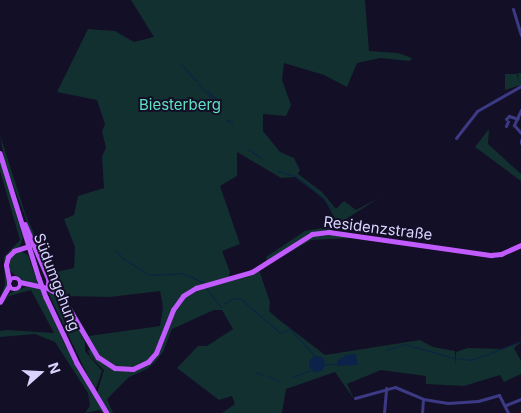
<!DOCTYPE html>
<html>
<head>
<meta charset="utf-8">
<style>
  body { margin:0 }
  #map { position:relative; width:521px; height:413px; overflow:hidden; background:#130f26; font-family:Inter,sans-serif }
  div>[style] { position:absolute }
  [style*='--x'] { left:calc(var(--x)*1px); top:calc(var(--y)*1px); width:calc(var(--w)*1px); rotate:calc(var(--a)*1deg) }
  .green>* { inset:0; background:#12302f }
  .water>* { inset:0; background:#0c2248 }
  .round { border-radius:50% }
  .stream>* { height:1px; margin:-0.5px; padding:0 0.5px; transform-origin:0.5px; border-radius:0.5px; background:#0c2248 }
  .minor>* { height:3px; margin:-1.5px; padding:0 1.5px; transform-origin:1.5px; border-radius:1.5px; background:#3d3a85 }
  .major>* { height:4.5px; margin:-2.25px; padding:0 2.25px; transform-origin:2.25px; border-radius:2.25px; background:#c25bff }
  .major>.ring { margin:-2.25px; padding:0; box-sizing:content-box; background:none; border:4.5px solid #c25bff; border-radius:50% }
  .major-bridge>* { height:4.5px; margin:-2.25px; padding:0 2.25px; transform-origin:2.25px; border-radius:2.25px; background:#c25bff }
  span { translate:-50% -50%; white-space:nowrap; text-align:center; line-height:1.15; -webkit-text-stroke:4px #130f26; paint-order:stroke }
  .park-label { font-size:15px; color:#5fe0c0 }
  .street-label { font-size:15px; color:#d9d4ff }
  .north { position:absolute; left:15px; top:348px; width:50px; height:50px; -webkit-text-stroke:4px #130f26; paint-order:stroke; rotate:71deg; font-size:14px; font-weight:700; line-height:20px; text-align:center; color:#d9d4ff }
  .north::after { content:''; display:block; margin:auto; width:18px; height:22px; background:#d9d4ff; clip-path:polygon(50% 0,100% 100%,50% 72%,0 100%) }
</style>
</head>
<body>
<div id="map">
  <div class="green">
    <i style="clip-path:polygon(evenodd,131px 0,365px 0,369px 51px,398px 53px,412px 58px,410px 61px,380px 58px,357px 63px,347px 87px,324px 75px,284px 63px,282px 80px,291px 105px,286px 116px,263px 114px,263px 131px,280px 152px,294px 158px,300px 170px,298px 174px,322px 192px,336px 209px,344px 201px,356px 210px,379px 198px,338px 224px,324px 199px,295px 177px,281px 178px,237px 152px,237px 176px,220px 186px,240px 244px,222px 251px,230px 272px,228px 278px,244px 276px,267px 260px,266px 257px,305px 231px,334px 226px,332px 233px,353px 238px,311px 240px,259px 270px,270px 302px,269px 311px,278px 319px,325px 355px,420px 340px,433px 347px,455px 351px,455px 365px,456px 352px,468px 348px,502px 349px,521px 342px,514px 348px,521px 361px,521px 374px,504px 382px,500px 375px,464px 386px,426px 384px,426px 376px,381px 370px,347px 384px,354px 399px,335px 372px,286px 389px,282px 413px,222px 413px,235px 404px,232px 396px,219px 400px,177px 368px,198px 346px,207px 346px,233px 329px,222px 310px,214px 310px,172px 329px,163px 352px,155px 362px,147px 369px,129px 377px,107px 399px,113px 413px,110px 413px,97px 393px,104px 370px,90px 356px,88px 351px,92px 347px,65px 295px,51px 286px,5px 163px,0 135px,26px 216px,52px 273px,74px 268px,75px 247px,64px 219px,74px 215px,78px 196px,104px 188px,102px 156px,106px 148px,102px 131px,105px 124px,97px 100px,57px 92px,88px 29px,115px 31px,134px 42px,154px 37px,131px 0,160px 291px,163px 307px,160px 326px,89px 336px,65px 296px,110px 297px,160px 291px)"></i>
    <i style="clip-path:polygon(518px 73px,521px 73px,521px 85px,505px 90px,505px 74px,517px 74px,519px 83px)"></i>
    <i style="clip-path:polygon(489px 129px,488px 144px,521px 174px,521px 181px,475px 147px)"></i>
    <i style="clip-path:polygon(0 159px,23px 238px,20px 246px,5px 259px,8px 288px,0 299px,5px 284px,4px 257px,20px 240px,0 171px)"></i>
    <i style="clip-path:polygon(21px 251px,28px 255px,38px 284px,23px 282px,9px 270px,11px 256px)"></i>
    <i style="clip-path:polygon(25px 287px,40px 288px,65px 345px,105px 413px,99px 410px,85px 413px,90px 406px,88px 393px,55px 342px,35px 334px,0 337px,0 331px,8px 330px,54px 333px,31px 290px,9px 296px,0 307px,10px 293px)"></i>
    <i style="clip-path:polygon(47px 290px,66px 305px,85px 342px,85px 351px,102px 371px,95px 391px)"></i>
  </div>
  <div class="water">
    <i style="clip-path:polygon(356px 354px,358px 365px,337px 366px,337px 361px,346px 355px)"></i>
    <i class="round" style="left:309px;top:356px;width:16px;height:16px"></i>
  </div>
  <div class="stream">
    <i style="--x:180;--y:63;--w:25;--a:48"></i>
    <i style="--x:198;--y:84;--w:32;--a:46"></i>
    <i style="--x:207;--y:90;--w:16;--a:43"></i>
    <i style="--x:226;--y:120;--w:7;--a:16"></i>
    <i style="--x:248;--y:149;--w:16;--a:35"></i>
    <i style="--x:278;--y:171;--w:19;--a:16"></i>
    <i style="--x:296;--y:176;--w:33;--a:39"></i>
    <i style="--x:322;--y:197;--w:16;--a:52"></i>
    <i style="--x:115;--y:250;--w:13;--a:45"></i>
    <i style="--x:124;--y:259;--w:31;--a:32"></i>
    <i style="--x:150;--y:275;--w:33;--a:-3"></i>
    <i style="--x:183;--y:273;--w:23;--a:25"></i>
    <i style="--x:206;--y:288;--w:24;--a:52"></i>
    <i style="--x:224;--y:304;--w:11;--a:-34"></i>
    <i style="--x:233;--y:298;--w:8;--a:7"></i>
    <i style="--x:241;--y:299;--w:52;--a:41.1"></i>
    <i style="--x:280;--y:333;--w:11;--a:-22"></i>
    <i style="--x:290;--y:329;--w:38;--a:47"></i>
    <i style="--x:386;--y:350;--w:19;--a:-18"></i>
    <i style="--x:404;--y:344;--w:52;--a:15.6"></i>
    <i style="--x:490;--y:353;--w:33;--a:-21"></i>
    <i style="--x:457;--y:358;--w:13;--a:9"></i>
    <i style="--x:470;--y:360;--w:20;--a:-18"></i>
    <i style="--x:325;--y:365;--w:14;--a:-8"></i>
    <i style="--x:255;--y:372;--w:8;--a:23"></i>
    <i style="--x:268;--y:376;--w:14;--a:25"></i>
    <i style="--x:292;--y:377;--w:19;--a:-21"></i>
  </div>
  <div class="minor">
    <i style="--x:513;--y:9;--w:27;--a:73"></i>
    <i style="--x:521;--y:110;--w:17;--a:115"></i>
    <i style="--x:514;--y:125;--w:11;--a:49"></i>
    <i style="--x:506;--y:119;--w:4;--a:-45"></i>
    <i style="--x:509;--y:116;--w:9;--a:18"></i>
    <i style="--x:506;--y:126;--w:5;--a:-68"></i>
    <i style="--x:456;--y:138;--w:34;--a:-52"></i>
    <i style="--x:477;--y:111;--w:51;--a:-29.6"></i>
    <i style="--x:521;--y:140;--w:3;--a:90"></i>
    <i style="--x:355;--y:398;--w:41;--a:-15.4"></i>
    <i style="--x:395;--y:387;--w:30;--a:23"></i>
    <i style="--x:423;--y:399;--w:25;--a:9"></i>
    <i style="--x:448;--y:403;--w:30;--a:-4"></i>
    <i style="--x:478;--y:401;--w:22;--a:-16"></i>
    <i style="--x:499;--y:395;--w:20;--a:63"></i>
    <i style="--x:506;--y:405;--w:16;--a:-22"></i>
    <i style="--x:384;--y:413;--w:25;--a:-85"></i>
    <i style="--x:422;--y:413;--w:14;--a:-86"></i>
  </div>
  <div class="major">
    <i style="--x:0;--y:153;--w:131;--a:72.7"></i>
    <i style="--x:25;--y:224;--w:61;--a:66.8"></i>
    <i style="--x:49;--y:280;--w:8;--a:97"></i>
    <i class="ring" style="left:9.5px;top:278.5px;width:6.5px;height:6.5px"></i>
    <i style="--x:9;--y:281;--w:16;--a:-101"></i>
    <i style="--x:6;--y:265;--w:8;--a:-76"></i>
    <i style="--x:8;--y:257;--w:8;--a:-45"></i>
    <i style="--x:14;--y:251;--w:16;--a:-18"></i>
    <i style="--x:20;--y:282;--w:29;--a:12"></i>
    <i style="--x:48;--y:288;--w:16;--a:30"></i>
    <i style="--x:62;--y:296;--w:71;--a:59.5"></i>
    <i style="--x:98;--y:357;--w:20;--a:33"></i>
    <i style="--x:115;--y:368;--w:18;--a:3"></i>
    <i style="--x:133;--y:369;--w:17;--a:-25"></i>
    <i style="--x:148;--y:362;--w:12;--a:-48"></i>
    <i style="--x:156;--y:353;--w:46;--a:-68.4"></i>
    <i style="--x:173;--y:310;--w:17;--a:-54"></i>
    <i style="--x:183;--y:296;--w:15;--a:-32"></i>
    <i style="--x:196;--y:288;--w:58;--a:-15.9"></i>
    <i style="--x:252;--y:272;--w:71;--a:-32.3"></i>
    <i style="--x:312;--y:234;--w:17;--a:-7"></i>
    <i style="--x:329;--y:232;--w:164;--a:8.1"></i>
    <i style="--x:491;--y:255;--w:10;--a:-6"></i>
    <i style="--x:501;--y:254;--w:22;--a:-24"></i>
    <i style="--x:46;--y:297;--w:73;--a:64.8"></i>
    <i style="--x:77;--y:363;--w:58;--a:59"></i>
    <i style="--x:0;--y:302;--w:18;--a:-61"></i>
  </div>
  <div class="major-bridge">
    <i style="--x:39;--y:278;--w:20;--a:70"></i>
  </div>
  <div class="park-label">
    <span style="left:180px;top:105px">Biesterberg</span>
  </div>
  <div class="street-label">
    <span style="left:378px;top:228px;rotate:7deg">Residenzstraße</span>
    <span style="left:57px;top:282px;rotate:69deg">Südumgehung</span>
  </div>
  <div class="north">N</div>
</div>
</body>
</html>
